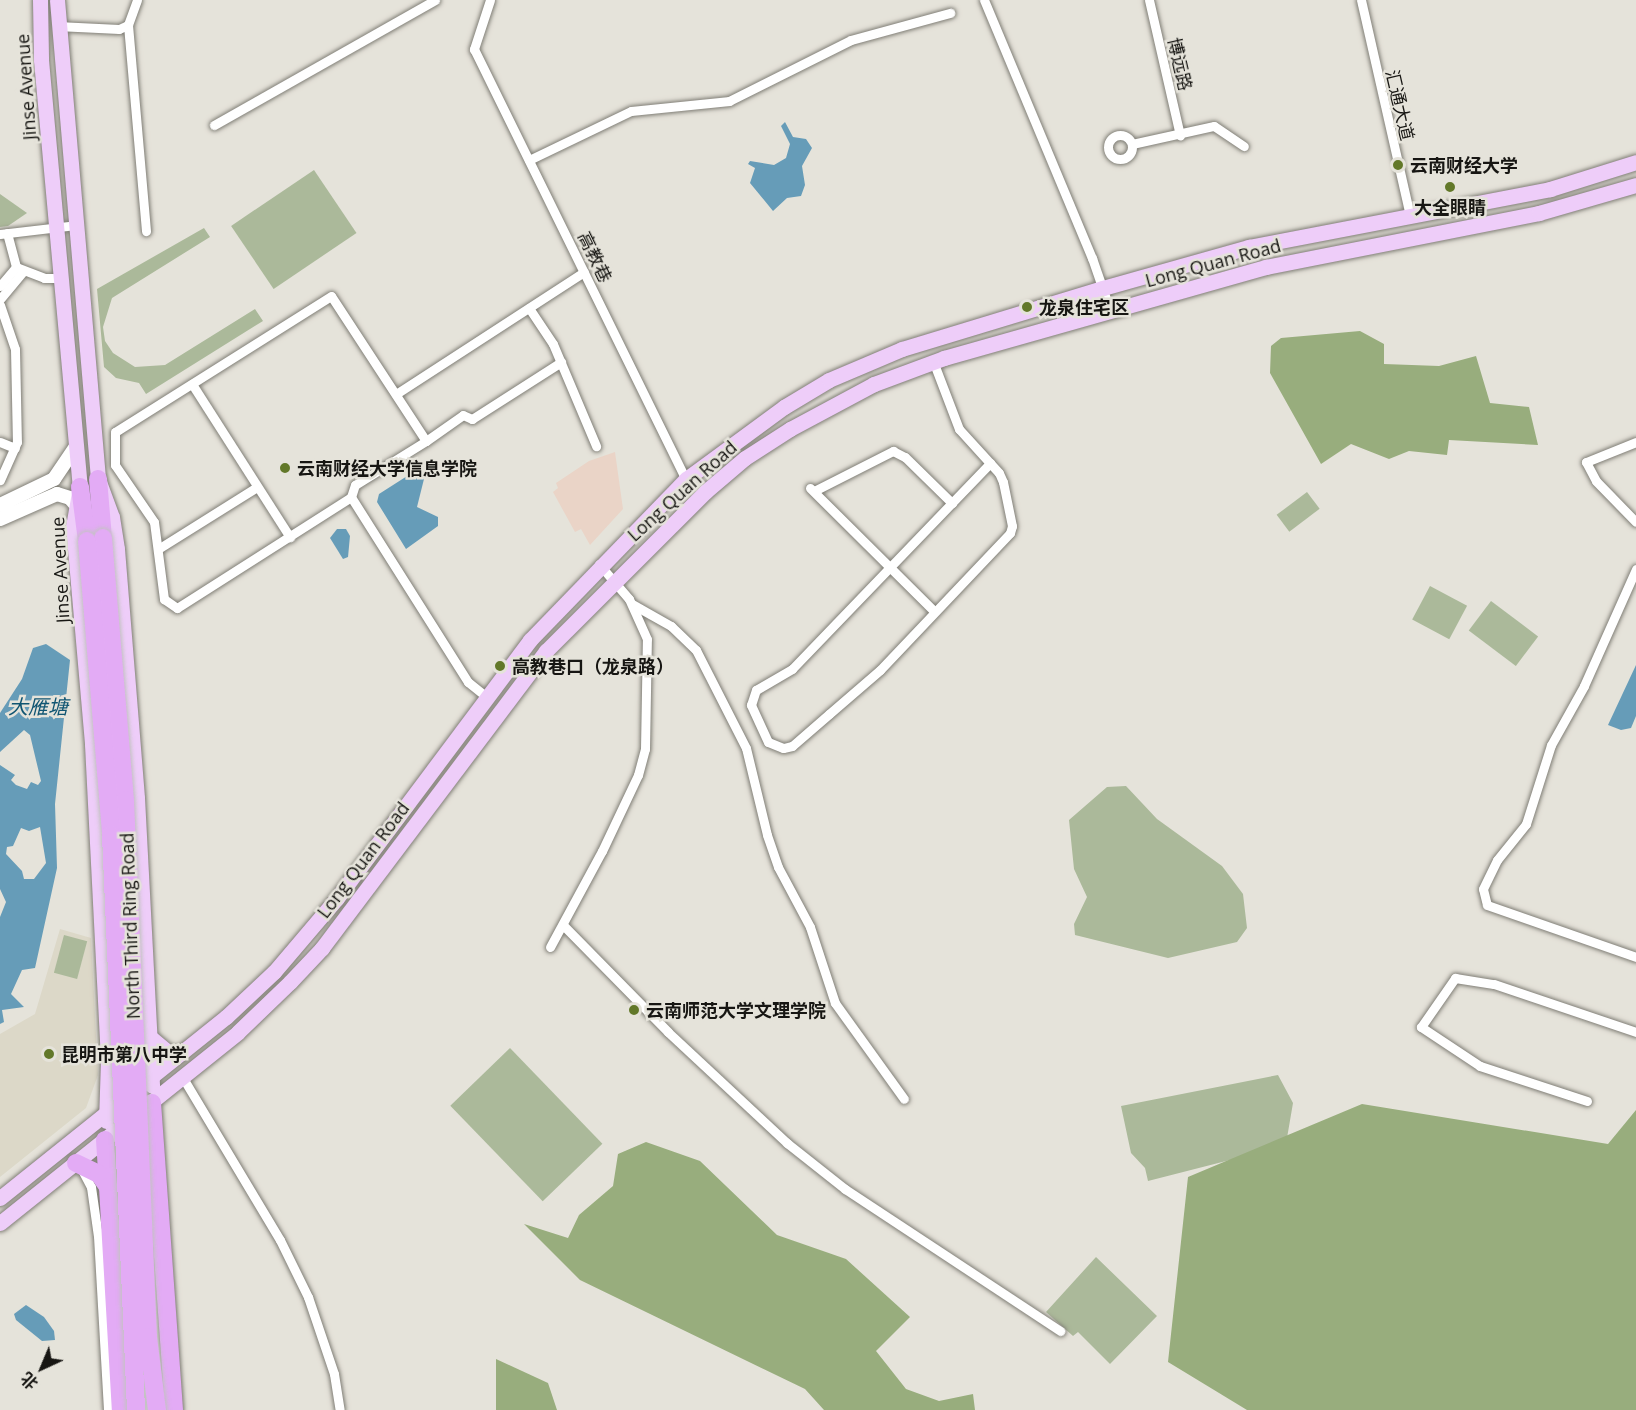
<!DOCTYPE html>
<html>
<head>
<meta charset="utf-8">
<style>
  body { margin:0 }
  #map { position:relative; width:1636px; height:1410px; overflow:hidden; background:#e5e3da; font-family:"Open Sans","Noto Sans SC",sans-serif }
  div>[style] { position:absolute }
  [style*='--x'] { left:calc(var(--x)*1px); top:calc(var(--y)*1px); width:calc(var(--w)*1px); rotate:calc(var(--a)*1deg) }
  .commercial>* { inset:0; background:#ead4c7 }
  .built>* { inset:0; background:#dcd8c8 }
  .green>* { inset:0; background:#abb99a; transform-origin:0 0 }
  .forest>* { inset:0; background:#98ad7d }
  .water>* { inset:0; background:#669cb8 }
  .roads { filter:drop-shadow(0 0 2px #807e76) drop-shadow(0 0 2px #807e76) }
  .street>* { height:9px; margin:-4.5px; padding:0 4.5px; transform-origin:4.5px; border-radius:4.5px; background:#fff }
  .street>.ring { margin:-4.5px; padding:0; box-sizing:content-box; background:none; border:9px solid #fff; border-radius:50% }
  .secondary>* { height:14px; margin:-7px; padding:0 7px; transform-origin:7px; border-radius:7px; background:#fff }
  .primary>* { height:15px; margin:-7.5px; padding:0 7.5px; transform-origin:7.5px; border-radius:7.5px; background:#eecdf9 }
  .highway>* { height:18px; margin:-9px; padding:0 9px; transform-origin:9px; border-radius:9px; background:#e3abf5 }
  .bridges { filter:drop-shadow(0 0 2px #c3c2c2) drop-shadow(0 0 2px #c3c2c2) }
  .highway-bridge>* { height:18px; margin:-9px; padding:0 9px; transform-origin:9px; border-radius:9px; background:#e3abf5 }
  .dots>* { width:16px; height:16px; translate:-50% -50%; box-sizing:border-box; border:3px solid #e5e3da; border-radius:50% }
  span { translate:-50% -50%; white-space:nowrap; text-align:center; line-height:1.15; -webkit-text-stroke:5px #e5e3da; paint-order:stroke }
  .street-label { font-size:18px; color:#171613 }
  .poi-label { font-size:18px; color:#171613; font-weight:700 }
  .left { translate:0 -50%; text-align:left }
  .water-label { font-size:20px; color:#105572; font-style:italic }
  .north { position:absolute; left:12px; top:1338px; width:60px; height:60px; -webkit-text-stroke:4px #e5e3da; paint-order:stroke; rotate:224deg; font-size:16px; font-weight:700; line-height:24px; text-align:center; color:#171613 }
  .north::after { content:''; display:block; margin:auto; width:21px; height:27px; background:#171613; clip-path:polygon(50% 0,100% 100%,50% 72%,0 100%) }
</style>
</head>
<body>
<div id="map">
  <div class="commercial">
    <i style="clip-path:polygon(615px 452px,623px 509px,590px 545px,581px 529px,575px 532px,553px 492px,558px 488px,556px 483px,589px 461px)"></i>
  </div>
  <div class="built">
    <i style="clip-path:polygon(60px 929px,91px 938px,98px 1075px,86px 1108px,0 1177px,0 1034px,35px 1014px)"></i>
  </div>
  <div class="green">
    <i style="left:314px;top:170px;width:76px;height:100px;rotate:56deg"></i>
    <i style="clip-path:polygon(0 194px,27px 213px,8px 226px,0 227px)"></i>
    <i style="clip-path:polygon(204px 228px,210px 237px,112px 298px,103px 327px,105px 341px,113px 353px,135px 367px,165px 365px,255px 309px,263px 321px,146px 394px,139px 383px,116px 378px,104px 367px,97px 289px)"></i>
    <i style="left:1307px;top:492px;width:21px;height:38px;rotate:53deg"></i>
    <i style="left:1430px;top:586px;width:42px;height:38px;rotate:28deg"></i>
    <i style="left:1491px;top:601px;width:59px;height:37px;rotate:37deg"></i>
    <i style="clip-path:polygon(1126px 786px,1157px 819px,1222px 866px,1243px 894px,1247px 928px,1237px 942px,1168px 958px,1075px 935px,1074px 924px,1087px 897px,1074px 869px,1069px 820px,1107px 787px)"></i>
    <i style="left:64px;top:935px;width:24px;height:39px;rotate:15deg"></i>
    <i style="left:510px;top:1048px;width:133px;height:83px;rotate:46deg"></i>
    <i style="clip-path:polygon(1278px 1075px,1293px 1103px,1287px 1138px,1277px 1148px,1148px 1181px,1145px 1168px,1131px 1153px,1121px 1106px)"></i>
    <i style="clip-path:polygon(1096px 1257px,1157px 1316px,1110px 1364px,1078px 1332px,1073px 1336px,1046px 1312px)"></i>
  </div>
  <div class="forest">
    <i style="clip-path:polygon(1360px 331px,1384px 344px,1384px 364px,1439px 366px,1476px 356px,1490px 403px,1529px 407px,1538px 445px,1449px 440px,1447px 455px,1409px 451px,1389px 459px,1351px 444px,1321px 464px,1270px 373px,1271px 346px,1281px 338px)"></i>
    <i style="clip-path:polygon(1362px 1104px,1608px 1144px,1636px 1110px,1636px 1410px,1247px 1410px,1168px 1362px,1188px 1177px)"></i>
    <i style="clip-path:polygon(646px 1142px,700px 1161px,777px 1235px,846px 1259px,910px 1317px,876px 1351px,906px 1389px,939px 1401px,973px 1394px,975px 1410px,824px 1410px,805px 1389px,580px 1280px,524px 1224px,568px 1238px,579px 1215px,613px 1186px,618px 1154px)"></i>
    <i style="clip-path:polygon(496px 1359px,548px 1383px,557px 1410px,496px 1410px)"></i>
  </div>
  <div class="water">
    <i style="clip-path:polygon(785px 122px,793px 137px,806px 139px,812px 148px,802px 166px,805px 185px,801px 196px,787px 198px,773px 211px,750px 183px,755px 168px,748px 164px,750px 161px,774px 165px,786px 158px,790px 144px,781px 126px)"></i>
    <i style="clip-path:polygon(415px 471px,424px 479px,417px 507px,438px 517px,438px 526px,406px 549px,377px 502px,379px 494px)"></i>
    <i style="clip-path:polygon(337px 529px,346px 529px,350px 536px,348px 557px,343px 559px,330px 538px)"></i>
    <i style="clip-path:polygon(evenodd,46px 644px,70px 660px,55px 804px,57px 868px,35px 968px,22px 970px,11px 994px,24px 1007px,2px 1010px,4px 1022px,0 1024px,0 917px,6px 902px,0 889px,0 765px,15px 775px,11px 780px,16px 785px,27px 789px,31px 782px,38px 785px,41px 781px,30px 735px,24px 730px,0 752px,0 713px,22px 679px,33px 648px,46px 644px,40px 827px,46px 863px,34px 879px,24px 879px,22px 871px,6px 854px,7px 847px,13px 846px,21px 828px,29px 831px,40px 827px)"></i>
    <i style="clip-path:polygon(1636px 665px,1636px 716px,1631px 728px,1621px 730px,1608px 725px)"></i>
    <i style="clip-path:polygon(26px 1305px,44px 1317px,54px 1331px,55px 1340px,42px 1341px,16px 1320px,14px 1314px)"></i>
  </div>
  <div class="roads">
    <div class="street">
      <i style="--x:137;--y:0;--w:27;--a:110"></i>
      <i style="--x:128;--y:25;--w:207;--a:85"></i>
      <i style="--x:490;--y:0;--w:52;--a:108.1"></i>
      <i style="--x:474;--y:49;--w:479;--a:63.8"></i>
      <i style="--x:984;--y:0;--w:280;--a:67.3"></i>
      <i style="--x:1092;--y:258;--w:55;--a:70.9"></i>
      <i style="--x:1149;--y:0;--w:139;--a:77.1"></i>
      <i style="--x:1361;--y:0;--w:221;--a:77.2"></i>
      <i style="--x:57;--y:26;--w:62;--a:2.8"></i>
      <i style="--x:119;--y:29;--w:10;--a:-24"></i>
      <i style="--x:214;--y:125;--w:254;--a:-29.5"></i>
      <i class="ring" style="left:1108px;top:135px;width:15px;height:15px"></i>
      <i style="--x:1132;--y:144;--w:84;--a:-12.4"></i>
      <i style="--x:1214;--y:126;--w:36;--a:34"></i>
      <i style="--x:529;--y:160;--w:113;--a:-25.7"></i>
      <i style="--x:631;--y:111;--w:99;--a:-5.8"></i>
      <i style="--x:729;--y:101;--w:136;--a:-26.6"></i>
      <i style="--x:851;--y:40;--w:103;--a:-15.3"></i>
      <i style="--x:7;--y:233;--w:35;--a:75"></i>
      <i style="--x:16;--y:267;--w:30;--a:21"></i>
      <i style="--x:44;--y:278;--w:17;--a:0"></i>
      <i style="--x:0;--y:234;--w:78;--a:-6.7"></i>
      <i style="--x:0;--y:286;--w:25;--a:-50"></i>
      <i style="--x:0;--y:299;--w:35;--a:-50"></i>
      <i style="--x:0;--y:305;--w:46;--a:71.2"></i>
      <i style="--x:15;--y:349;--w:93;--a:88.8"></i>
      <i style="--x:17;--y:442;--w:42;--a:114.1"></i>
      <i style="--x:529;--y:308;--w:43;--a:56.3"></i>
      <i style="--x:553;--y:344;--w:111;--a:67.1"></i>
      <i style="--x:933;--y:361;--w:73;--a:69.1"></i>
      <i style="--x:959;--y:429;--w:59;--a:47.7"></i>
      <i style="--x:999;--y:473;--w:10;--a:66"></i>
      <i style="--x:1003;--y:482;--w:45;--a:78.4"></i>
      <i style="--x:1012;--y:526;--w:7;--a:106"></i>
      <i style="--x:1010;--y:533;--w:189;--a:133.5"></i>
      <i style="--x:880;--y:670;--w:67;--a:139.2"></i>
      <i style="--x:829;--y:714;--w:49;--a:139.1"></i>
      <i style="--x:792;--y:746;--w:9;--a:167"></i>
      <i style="--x:783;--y:748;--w:16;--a:-158"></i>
      <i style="--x:768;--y:742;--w:41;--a:-114.7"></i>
      <i style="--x:751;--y:705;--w:16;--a:-72"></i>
      <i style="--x:756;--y:690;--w:42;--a:-30.3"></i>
      <i style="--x:792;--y:669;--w:286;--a:-46.1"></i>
      <i style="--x:192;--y:384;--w:182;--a:57.4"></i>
      <i style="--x:396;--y:394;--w:224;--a:-33"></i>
      <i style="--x:426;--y:441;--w:173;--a:-123.2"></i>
      <i style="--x:331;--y:296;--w:255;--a:147.8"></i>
      <i style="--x:115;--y:432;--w:33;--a:90"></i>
      <i style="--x:115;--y:465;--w:69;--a:55.6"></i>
      <i style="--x:154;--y:522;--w:78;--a:82.6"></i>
      <i style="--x:164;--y:599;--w:16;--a:35"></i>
      <i style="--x:177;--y:608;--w:206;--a:-32.5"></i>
      <i style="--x:351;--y:497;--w:13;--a:-72"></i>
      <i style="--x:355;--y:485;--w:84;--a:-31.8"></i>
      <i style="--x:426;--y:441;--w:45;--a:-35.1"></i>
      <i style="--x:463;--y:415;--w:10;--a:24"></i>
      <i style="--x:472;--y:419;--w:106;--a:-32.6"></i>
      <i style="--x:0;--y:442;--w:16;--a:22"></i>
      <i style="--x:1636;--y:442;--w:54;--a:158.2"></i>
      <i style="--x:1586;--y:462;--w:21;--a:62"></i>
      <i style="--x:1596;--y:481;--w:57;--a:45.7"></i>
      <i style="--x:810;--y:488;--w:175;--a:44.8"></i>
      <i style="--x:814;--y:491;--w:89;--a:-26.9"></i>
      <i style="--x:893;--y:451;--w:13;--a:27"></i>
      <i style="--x:905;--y:457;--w:66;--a:44.4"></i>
      <i style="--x:351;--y:497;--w:219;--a:57.7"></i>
      <i style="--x:468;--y:682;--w:22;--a:39"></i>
      <i style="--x:158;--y:549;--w:117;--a:-32.1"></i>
      <i style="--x:1636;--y:569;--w:128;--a:114"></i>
      <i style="--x:1584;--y:686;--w:68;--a:119.2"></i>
      <i style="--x:1551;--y:745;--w:83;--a:107.6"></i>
      <i style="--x:1526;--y:824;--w:46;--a:128.9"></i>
      <i style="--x:1497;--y:860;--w:32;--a:116"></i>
      <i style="--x:1483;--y:889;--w:16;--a:76"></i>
      <i style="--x:1487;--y:905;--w:158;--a:19.2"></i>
      <i style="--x:632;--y:604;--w:45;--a:29.4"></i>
      <i style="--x:671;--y:626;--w:35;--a:44"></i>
      <i style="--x:696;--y:650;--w:110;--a:63"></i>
      <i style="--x:746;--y:748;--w:89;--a:76.4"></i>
      <i style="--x:767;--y:835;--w:34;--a:71"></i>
      <i style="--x:778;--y:867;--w:68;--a:61.9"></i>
      <i style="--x:810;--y:927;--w:80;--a:71.8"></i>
      <i style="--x:835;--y:1003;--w:118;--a:54.3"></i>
      <i style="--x:563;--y:925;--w:150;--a:45.5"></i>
      <i style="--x:668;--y:1032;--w:163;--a:43"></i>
      <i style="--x:787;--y:1143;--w:74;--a:38.4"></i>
      <i style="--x:845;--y:1189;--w:258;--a:33.4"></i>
      <i style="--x:550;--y:947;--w:109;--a:-61.6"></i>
      <i style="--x:602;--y:851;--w:84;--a:-64.7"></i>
      <i style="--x:638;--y:775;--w:27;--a:-75"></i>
      <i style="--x:645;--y:749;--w:110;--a:-89"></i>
      <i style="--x:647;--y:639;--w:44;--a:-114.2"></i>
      <i style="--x:629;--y:599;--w:46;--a:-130.6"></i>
      <i style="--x:183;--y:1078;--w:189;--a:59.1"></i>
      <i style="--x:280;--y:1240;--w:64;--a:63.8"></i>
      <i style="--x:308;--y:1297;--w:81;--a:71.3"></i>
      <i style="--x:334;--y:1374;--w:36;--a:81"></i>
      <i style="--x:1587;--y:1101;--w:113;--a:-161.9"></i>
      <i style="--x:1480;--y:1066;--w:71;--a:-146.5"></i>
      <i style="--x:1421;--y:1027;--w:60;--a:-55.2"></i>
      <i style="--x:1455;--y:978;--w:39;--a:9"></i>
      <i style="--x:1494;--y:984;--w:150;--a:18.7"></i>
      <i style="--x:82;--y:1170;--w:19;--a:62"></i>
      <i style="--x:91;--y:1187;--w:49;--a:81.9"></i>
      <i style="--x:98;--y:1236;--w:174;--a:86.7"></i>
    </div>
    <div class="secondary">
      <i style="--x:0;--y:505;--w:60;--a:-25.7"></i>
      <i style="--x:54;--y:479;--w:40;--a:-56"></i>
      <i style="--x:0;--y:519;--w:62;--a:-23.7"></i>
      <i style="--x:57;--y:494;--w:14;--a:17"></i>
      <i style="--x:70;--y:498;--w:17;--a:50"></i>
    </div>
    <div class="primary">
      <i style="--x:40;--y:0;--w:60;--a:89"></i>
      <i style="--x:41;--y:60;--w:429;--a:84.8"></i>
      <i style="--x:80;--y:487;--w:40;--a:100"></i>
      <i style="--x:73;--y:526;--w:219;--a:85"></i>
      <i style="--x:92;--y:744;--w:317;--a:87.1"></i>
      <i style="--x:108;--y:1061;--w:60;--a:91.9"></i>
      <i style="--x:57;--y:0;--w:481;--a:85.1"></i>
      <i style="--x:98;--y:479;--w:40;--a:69.8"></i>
      <i style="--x:112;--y:517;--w:32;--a:81"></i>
      <i style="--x:117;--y:549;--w:250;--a:85.4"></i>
      <i style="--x:137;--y:798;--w:288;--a:87"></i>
      <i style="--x:150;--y:1037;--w:25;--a:40"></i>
      <i style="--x:169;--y:1053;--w:12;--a:0"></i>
      <i style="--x:0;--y:1198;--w:290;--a:-38.7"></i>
      <i style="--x:226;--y:1017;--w:66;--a:-43.2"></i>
      <i style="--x:274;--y:972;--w:97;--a:-49.6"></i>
      <i style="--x:337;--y:898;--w:322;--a:-53.2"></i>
      <i style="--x:530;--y:640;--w:224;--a:-45.9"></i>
      <i style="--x:686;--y:479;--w:122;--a:-36.3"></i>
      <i style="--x:784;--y:407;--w:52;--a:-31"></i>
      <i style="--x:829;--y:380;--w:79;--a:-23"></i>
      <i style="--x:902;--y:349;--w:210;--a:-16.9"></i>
      <i style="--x:1103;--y:288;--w:152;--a:-15.7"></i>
      <i style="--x:1249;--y:247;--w:307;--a:-10.9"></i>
      <i style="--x:1550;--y:189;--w:90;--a:-17.4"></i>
      <i style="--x:0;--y:1223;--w:305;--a:-38.7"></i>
      <i style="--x:238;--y:1032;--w:72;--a:-43.9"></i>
      <i style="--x:290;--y:982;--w:47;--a:-46.7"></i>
      <i style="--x:322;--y:948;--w:372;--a:-53"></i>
      <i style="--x:546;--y:651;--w:225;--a:-45"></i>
      <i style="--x:705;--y:492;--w:52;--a:-40.4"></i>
      <i style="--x:745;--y:458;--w:54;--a:-32.8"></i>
      <i style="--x:790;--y:429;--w:95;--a:-28.2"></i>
      <i style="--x:874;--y:384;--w:75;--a:-20.4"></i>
      <i style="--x:944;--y:358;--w:335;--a:-15.8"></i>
      <i style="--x:1266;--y:267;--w:278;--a:-11.2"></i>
      <i style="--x:1539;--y:213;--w:101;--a:-16.1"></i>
    </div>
    <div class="highway">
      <i style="--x:98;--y:479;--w:59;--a:85.2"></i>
      <i style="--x:80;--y:487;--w:54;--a:82.6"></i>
      <i style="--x:152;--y:1103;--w:308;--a:85.9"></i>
      <i style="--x:105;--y:1140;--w:47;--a:86.3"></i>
      <i style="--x:76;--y:1163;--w:25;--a:26"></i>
      <i style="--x:99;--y:1174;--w:16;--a:55"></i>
      <i style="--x:108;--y:1187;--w:223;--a:86.7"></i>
    </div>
  </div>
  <div class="bridges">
    <div class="highway-bridge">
      <i style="--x:103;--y:538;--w:263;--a:85.2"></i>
      <i style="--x:125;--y:800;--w:537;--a:87.55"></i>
      <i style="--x:148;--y:1337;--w:74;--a:83"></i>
      <i style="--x:87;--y:541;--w:295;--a:85.3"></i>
      <i style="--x:111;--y:835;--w:576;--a:87.51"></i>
    </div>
  </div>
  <div class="dots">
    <i style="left:1398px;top:165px;background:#627829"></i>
    <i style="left:1450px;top:187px;background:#627829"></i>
    <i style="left:1027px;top:307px;background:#627829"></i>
    <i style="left:285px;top:468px;background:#627829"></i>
    <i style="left:500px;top:666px;background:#627829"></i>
    <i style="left:634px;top:1010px;background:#627829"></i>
    <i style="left:49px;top:1054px;background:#627829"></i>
  </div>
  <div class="street-label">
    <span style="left:1180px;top:64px;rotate:77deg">博远路</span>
    <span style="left:26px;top:87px;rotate:-94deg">Jinse Avenue</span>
    <span style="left:1400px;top:105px;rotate:77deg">汇通大道</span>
    <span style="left:595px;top:257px;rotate:64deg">高教巷</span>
    <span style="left:1213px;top:263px;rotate:-15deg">Long Quan Road</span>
    <span style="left:682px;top:491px;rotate:-42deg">Long Quan Road</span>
    <span style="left:60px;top:570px;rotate:-93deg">Jinse Avenue</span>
    <span style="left:363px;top:860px;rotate:-53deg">Long Quan Road</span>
    <span style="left:130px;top:926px;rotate:-92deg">North Third Ring Road</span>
  </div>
  <div class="poi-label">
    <span class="left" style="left:1410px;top:165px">云南财经大学</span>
    <span style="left:1450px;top:207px">大全眼睛</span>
    <span class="left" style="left:1039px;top:307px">龙泉住宅区</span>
    <span class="left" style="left:297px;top:468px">云南财经大学信息学院</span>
    <span class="left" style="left:512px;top:666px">高教巷口（龙泉路）</span>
    <span class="left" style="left:646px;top:1010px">云南师范大学文理学院</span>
    <span class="left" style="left:61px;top:1054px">昆明市第八中学</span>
  </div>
  <div class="water-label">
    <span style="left:38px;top:706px">大雁塘</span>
  </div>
  <div class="north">北</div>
</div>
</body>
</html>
